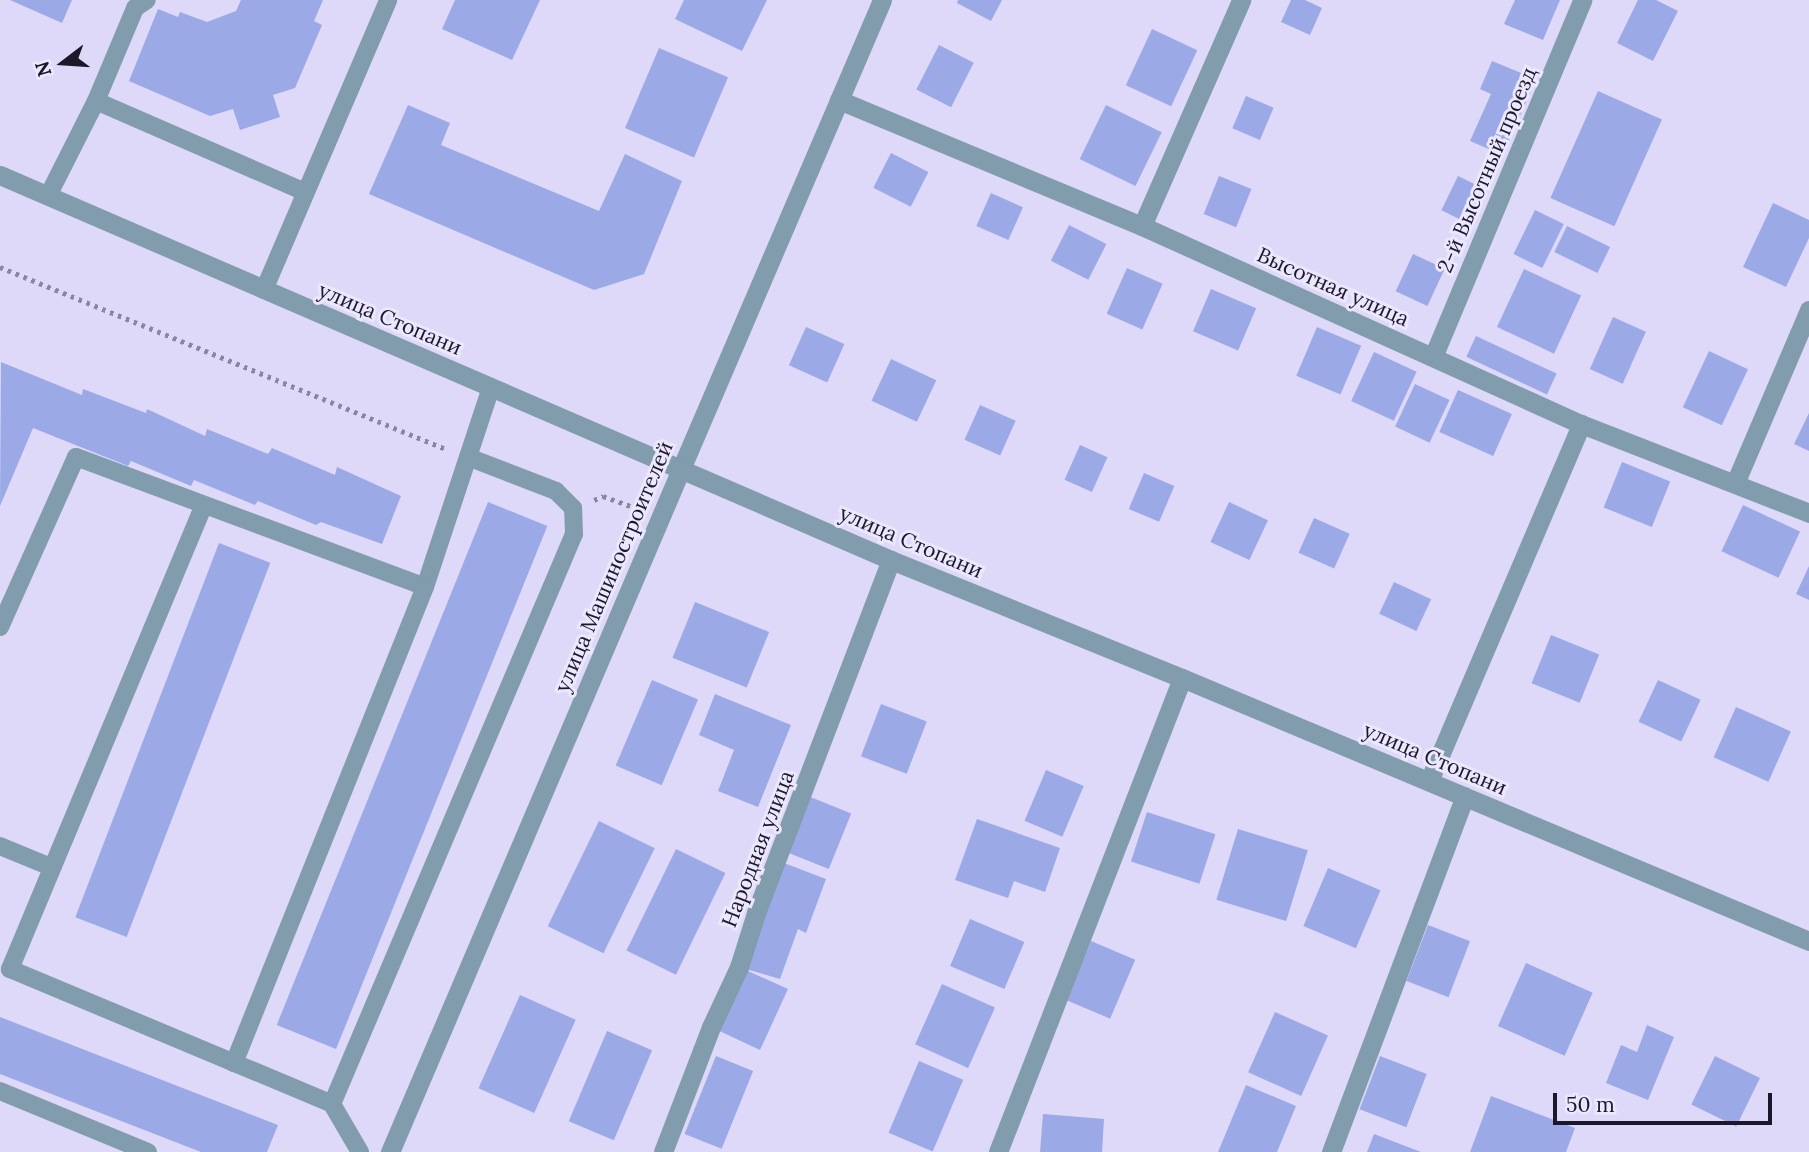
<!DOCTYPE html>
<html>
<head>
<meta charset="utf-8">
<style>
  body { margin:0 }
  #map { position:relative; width:1809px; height:1152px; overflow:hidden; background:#ded8f9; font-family:Lora,serif }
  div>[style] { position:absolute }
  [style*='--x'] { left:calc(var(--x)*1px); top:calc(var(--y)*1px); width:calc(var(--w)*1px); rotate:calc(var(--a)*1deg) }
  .building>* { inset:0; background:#9baae7; transform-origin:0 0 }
  .path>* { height:4.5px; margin-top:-2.25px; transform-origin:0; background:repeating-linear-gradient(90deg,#8a85a0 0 3.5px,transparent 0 8.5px) }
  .service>* { height:18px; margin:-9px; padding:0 9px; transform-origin:9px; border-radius:9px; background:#809cad }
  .minor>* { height:19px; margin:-9.5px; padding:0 9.5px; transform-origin:9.5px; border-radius:9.5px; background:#809cad }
  .tertiary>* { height:19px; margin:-9.5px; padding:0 9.5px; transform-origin:9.5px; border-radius:9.5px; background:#809cad }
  span { translate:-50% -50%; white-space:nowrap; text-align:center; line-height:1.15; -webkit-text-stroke:6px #ebe7fd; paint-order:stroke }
  .street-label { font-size:21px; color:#1c172b }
  .north { position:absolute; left:28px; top:28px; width:70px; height:70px; -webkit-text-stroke:5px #ebe7fd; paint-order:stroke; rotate:253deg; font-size:19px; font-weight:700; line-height:28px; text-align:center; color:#1c172b }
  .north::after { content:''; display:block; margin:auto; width:24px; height:32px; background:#1c172b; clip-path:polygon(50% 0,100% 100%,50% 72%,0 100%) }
  .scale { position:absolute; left:1553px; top:1093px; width:219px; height:32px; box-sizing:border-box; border:4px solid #1c172b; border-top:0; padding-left:9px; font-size:21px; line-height:24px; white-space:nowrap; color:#1c172b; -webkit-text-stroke:5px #ebe7fd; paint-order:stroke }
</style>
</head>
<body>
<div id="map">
  <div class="building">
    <i style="clip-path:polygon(10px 0,72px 0,62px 23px)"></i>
    <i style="clip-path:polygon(241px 0,323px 0,314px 21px,322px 25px,295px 88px,273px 95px,280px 117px,240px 130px,233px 109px,210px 116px,129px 81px,158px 9px,178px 17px,180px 12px,207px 22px,236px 11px)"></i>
    <i style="clip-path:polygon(455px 0,540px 0,512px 60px,442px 29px)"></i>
    <i style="clip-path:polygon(684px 0,767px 0,742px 51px,675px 19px)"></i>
    <i style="clip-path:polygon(958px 0,1002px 0,991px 21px,957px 3px)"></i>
    <i style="clip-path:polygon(1291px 0,1305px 0,1322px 8px,1310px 35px,1281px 22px)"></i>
    <i style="clip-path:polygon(1515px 0,1560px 0,1543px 40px,1504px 24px)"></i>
    <i style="clip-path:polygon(1638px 0,1656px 0,1678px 11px,1653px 61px,1617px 43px)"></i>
    <i style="left:1152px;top:29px;width:50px;height:62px;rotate:25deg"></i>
    <i style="left:939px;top:45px;width:39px;height:50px;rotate:27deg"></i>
    <i style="left:659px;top:48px;width:75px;height:87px;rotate:23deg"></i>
    <i style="clip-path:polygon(1492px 61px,1536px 79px,1503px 155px,1470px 141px,1491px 94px,1480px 89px)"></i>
    <i style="left:1598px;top:91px;width:70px;height:117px;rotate:24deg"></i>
    <i style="left:1246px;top:96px;width:30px;height:35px;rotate:23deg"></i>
    <i style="clip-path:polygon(408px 105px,450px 123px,441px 145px,599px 211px,625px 154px,682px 181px,644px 274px,594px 290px,369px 194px)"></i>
    <i style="left:1106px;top:105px;width:62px;height:60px;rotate:26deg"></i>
    <i style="left:891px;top:153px;width:42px;height:39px;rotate:27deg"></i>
    <i style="left:1219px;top:176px;width:35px;height:41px;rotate:22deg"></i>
    <i style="left:1458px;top:176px;width:28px;height:38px;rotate:26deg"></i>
    <i style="left:991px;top:193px;width:35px;height:36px;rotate:24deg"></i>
    <i style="clip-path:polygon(1773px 203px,1809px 220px,1809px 238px,1786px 287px,1743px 267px)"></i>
    <i style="left:1535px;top:210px;width:32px;height:49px;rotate:26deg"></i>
    <i style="left:1069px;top:225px;width:42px;height:40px;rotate:27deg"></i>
    <i style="left:1567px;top:226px;width:48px;height:29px;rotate:26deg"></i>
    <i style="left:1413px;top:254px;width:35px;height:41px;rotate:25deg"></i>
    <i style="left:1127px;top:268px;width:39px;height:50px;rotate:24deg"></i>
    <i style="left:1524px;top:269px;width:63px;height:64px;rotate:25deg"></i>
    <i style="left:1211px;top:289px;width:49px;height:46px;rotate:23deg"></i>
    <i style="left:1613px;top:317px;width:36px;height:57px;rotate:24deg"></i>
    <i style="left:806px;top:327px;width:42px;height:42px;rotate:24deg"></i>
    <i style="left:1317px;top:327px;width:48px;height:53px;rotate:23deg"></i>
    <i style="left:1476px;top:336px;width:89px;height:23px;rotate:25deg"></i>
    <i style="left:1709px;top:351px;width:43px;height:62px;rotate:25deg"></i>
    <i style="left:1374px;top:352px;width:47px;height:54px;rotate:25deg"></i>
    <i style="left:891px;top:359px;width:50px;height:46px;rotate:25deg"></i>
    <i style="clip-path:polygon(1px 362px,82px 395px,83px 389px,146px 413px,147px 409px,205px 436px,207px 429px,268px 454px,272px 448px,335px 475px,337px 467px,401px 496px,382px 544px,321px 522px,316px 525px,258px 501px,255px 505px,194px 480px,191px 486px,131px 461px,128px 466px,33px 428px,0 506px)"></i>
    <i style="left:1415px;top:384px;width:38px;height:47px;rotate:25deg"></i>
    <i style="left:1458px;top:390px;width:59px;height:46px;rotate:24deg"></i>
    <i style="left:980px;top:405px;width:39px;height:38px;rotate:24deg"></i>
    <i style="clip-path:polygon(1809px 413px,1809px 451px,1794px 444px)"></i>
    <i style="left:1080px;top:445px;width:30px;height:38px;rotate:24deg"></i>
    <i style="left:1622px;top:462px;width:52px;height:49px;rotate:22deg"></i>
    <i style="left:1144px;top:473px;width:33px;height:39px;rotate:23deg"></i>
    <i style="left:488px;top:502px;width:64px;height:564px;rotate:22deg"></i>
    <i style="left:1229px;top:502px;width:43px;height:44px;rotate:25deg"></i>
    <i style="left:1743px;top:505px;width:63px;height:51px;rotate:25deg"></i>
    <i style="left:1314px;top:518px;width:39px;height:38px;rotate:24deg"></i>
    <i style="left:219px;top:543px;width:55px;height:401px;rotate:21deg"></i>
    <i style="clip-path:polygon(1809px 566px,1809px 600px,1796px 594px)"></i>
    <i style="left:1394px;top:582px;width:41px;height:35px;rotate:25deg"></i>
    <i style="left:695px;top:602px;width:80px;height:60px;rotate:22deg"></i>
    <i style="left:1551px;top:635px;width:52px;height:52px;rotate:22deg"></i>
    <i style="left:652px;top:680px;width:50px;height:93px;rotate:23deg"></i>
    <i style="left:1658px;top:680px;width:47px;height:46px;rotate:25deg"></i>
    <i style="clip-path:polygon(715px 694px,791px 725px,758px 807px,718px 791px,734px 750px,699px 735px)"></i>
    <i style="left:881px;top:704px;width:49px;height:56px;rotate:21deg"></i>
    <i style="left:1736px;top:707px;width:60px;height:55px;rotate:24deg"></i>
    <i style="left:1046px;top:770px;width:41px;height:55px;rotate:23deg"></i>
    <i style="left:803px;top:794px;width:52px;height:60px;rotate:22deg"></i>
    <i style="left:1147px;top:812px;width:72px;height:52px;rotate:18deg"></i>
    <i style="clip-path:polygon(977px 819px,1060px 848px,1045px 892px,1014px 881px,1008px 898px,955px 880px)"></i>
    <i style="left:599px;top:821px;width:62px;height:117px;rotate:26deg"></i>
    <i style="left:1238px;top:829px;width:73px;height:74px;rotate:17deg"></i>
    <i style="left:676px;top:849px;width:55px;height:113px;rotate:26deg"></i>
    <i style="clip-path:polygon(776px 860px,826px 879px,806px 933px,798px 929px,780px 979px,739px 967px,788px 989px,760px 1050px,711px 1027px)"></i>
    <i style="left:1328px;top:868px;width:57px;height:63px;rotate:23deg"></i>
    <i style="left:970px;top:919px;width:59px;height:51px;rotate:23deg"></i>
    <i style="left:1428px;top:925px;width:45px;height:60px;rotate:21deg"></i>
    <i style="left:1091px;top:941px;width:48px;height:64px;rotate:23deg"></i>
    <i style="left:1526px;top:963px;width:73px;height:69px;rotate:24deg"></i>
    <i style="left:942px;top:984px;width:58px;height:66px;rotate:24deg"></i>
    <i style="left:520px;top:995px;width:61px;height:102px;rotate:24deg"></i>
    <i style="left:1275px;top:1012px;width:58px;height:66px;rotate:24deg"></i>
    <i style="clip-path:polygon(0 1017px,278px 1125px,267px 1152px,201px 1152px,0 1074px)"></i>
    <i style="clip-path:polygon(1647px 1025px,1674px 1037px,1648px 1100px,1606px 1083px,1621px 1045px,1637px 1052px)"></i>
    <i style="left:607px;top:1031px;width:49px;height:98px;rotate:23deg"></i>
    <i style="left:716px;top:1056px;width:40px;height:84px;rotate:22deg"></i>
    <i style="left:1380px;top:1056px;width:50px;height:57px;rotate:21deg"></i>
    <i style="left:1715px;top:1056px;width:50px;height:54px;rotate:26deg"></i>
    <i style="left:919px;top:1061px;width:48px;height:78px;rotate:23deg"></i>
    <i style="clip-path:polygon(1246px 1085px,1296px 1106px,1277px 1152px,1218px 1152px)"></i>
    <i style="clip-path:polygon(1491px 1096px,1575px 1128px,1566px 1152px,1470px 1152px)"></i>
    <i style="clip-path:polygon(1043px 1114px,1104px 1119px,1102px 1152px,1040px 1152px)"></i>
    <i style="clip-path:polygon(1374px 1134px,1421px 1152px,1367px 1152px)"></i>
  </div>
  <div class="path">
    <i style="--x:0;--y:267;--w:483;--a:22.2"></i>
    <i style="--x:594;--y:500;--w:10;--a:-24"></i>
    <i style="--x:603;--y:496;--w:37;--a:20"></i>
  </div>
  <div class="service">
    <i style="--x:96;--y:101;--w:228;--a:23.5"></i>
    <i style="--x:48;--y:196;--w:106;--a:-63.2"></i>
    <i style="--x:96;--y:101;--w:101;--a:-67.2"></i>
    <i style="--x:135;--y:8;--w:14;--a:-34"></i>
    <i style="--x:264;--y:290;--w:315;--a:-66.8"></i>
    <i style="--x:203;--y:507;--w:501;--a:112.67"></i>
    <i style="--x:10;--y:969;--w:349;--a:22.7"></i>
    <i style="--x:425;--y:587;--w:210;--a:-71.7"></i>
    <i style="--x:0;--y:627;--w:186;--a:-65.9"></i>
    <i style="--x:76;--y:457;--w:372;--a:20.4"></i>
    <i style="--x:425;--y:587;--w:513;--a:111.86"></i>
    <i style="--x:0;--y:846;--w:55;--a:22.4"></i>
    <i style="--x:0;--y:1091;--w:160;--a:22.4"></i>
    <i style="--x:360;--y:1152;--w:56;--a:-120.3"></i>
    <i style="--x:332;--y:1104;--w:619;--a:-67"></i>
    <i style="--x:574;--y:534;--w:26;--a:-92"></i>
    <i style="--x:573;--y:508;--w:24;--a:-135"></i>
    <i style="--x:556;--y:491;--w:94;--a:-158.9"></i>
  </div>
  <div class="minor">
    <i style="--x:839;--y:100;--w:328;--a:22.6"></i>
    <i style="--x:1142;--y:226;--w:482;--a:24.3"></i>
    <i style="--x:1581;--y:424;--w:245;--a:21.3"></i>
    <i style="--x:1142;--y:226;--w:247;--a:-66.3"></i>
    <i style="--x:1433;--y:357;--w:387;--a:-67.3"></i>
    <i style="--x:681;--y:469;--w:510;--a:-66.8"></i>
    <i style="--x:1736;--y:481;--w:186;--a:-66.9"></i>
    <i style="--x:1429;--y:781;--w:388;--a:-66.9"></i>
    <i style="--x:663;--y:1152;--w:134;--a:-69"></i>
    <i style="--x:711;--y:1027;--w:66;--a:-65"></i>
    <i style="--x:739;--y:967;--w:57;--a:-72.5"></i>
    <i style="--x:756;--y:913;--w:378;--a:-69.1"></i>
    <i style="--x:998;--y:1152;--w:508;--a:-68.78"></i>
    <i style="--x:1331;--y:1152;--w:380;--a:-69.4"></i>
  </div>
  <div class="tertiary">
    <i style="--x:0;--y:175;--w:971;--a:23.37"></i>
    <i style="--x:891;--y:560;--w:314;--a:22.1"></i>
    <i style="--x:1182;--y:678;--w:680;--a:22.76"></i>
    <i style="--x:390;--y:1152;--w:742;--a:-66.92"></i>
  </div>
  <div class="street-label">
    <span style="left:1487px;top:170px;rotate:-67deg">2-й Высотный проезд</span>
    <span style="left:1333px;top:287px;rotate:24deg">Высотная улица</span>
    <span style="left:390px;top:319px;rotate:23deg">улица Стопани</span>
    <span style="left:911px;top:542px;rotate:23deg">улица Стопани</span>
    <span style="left:614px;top:567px;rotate:-67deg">улица Машиностроителей</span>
    <span style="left:1435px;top:759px;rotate:23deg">улица Стопани</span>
    <span style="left:758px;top:849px;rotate:-69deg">Народная улица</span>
  </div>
  <div class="north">N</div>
  <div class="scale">50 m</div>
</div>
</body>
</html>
